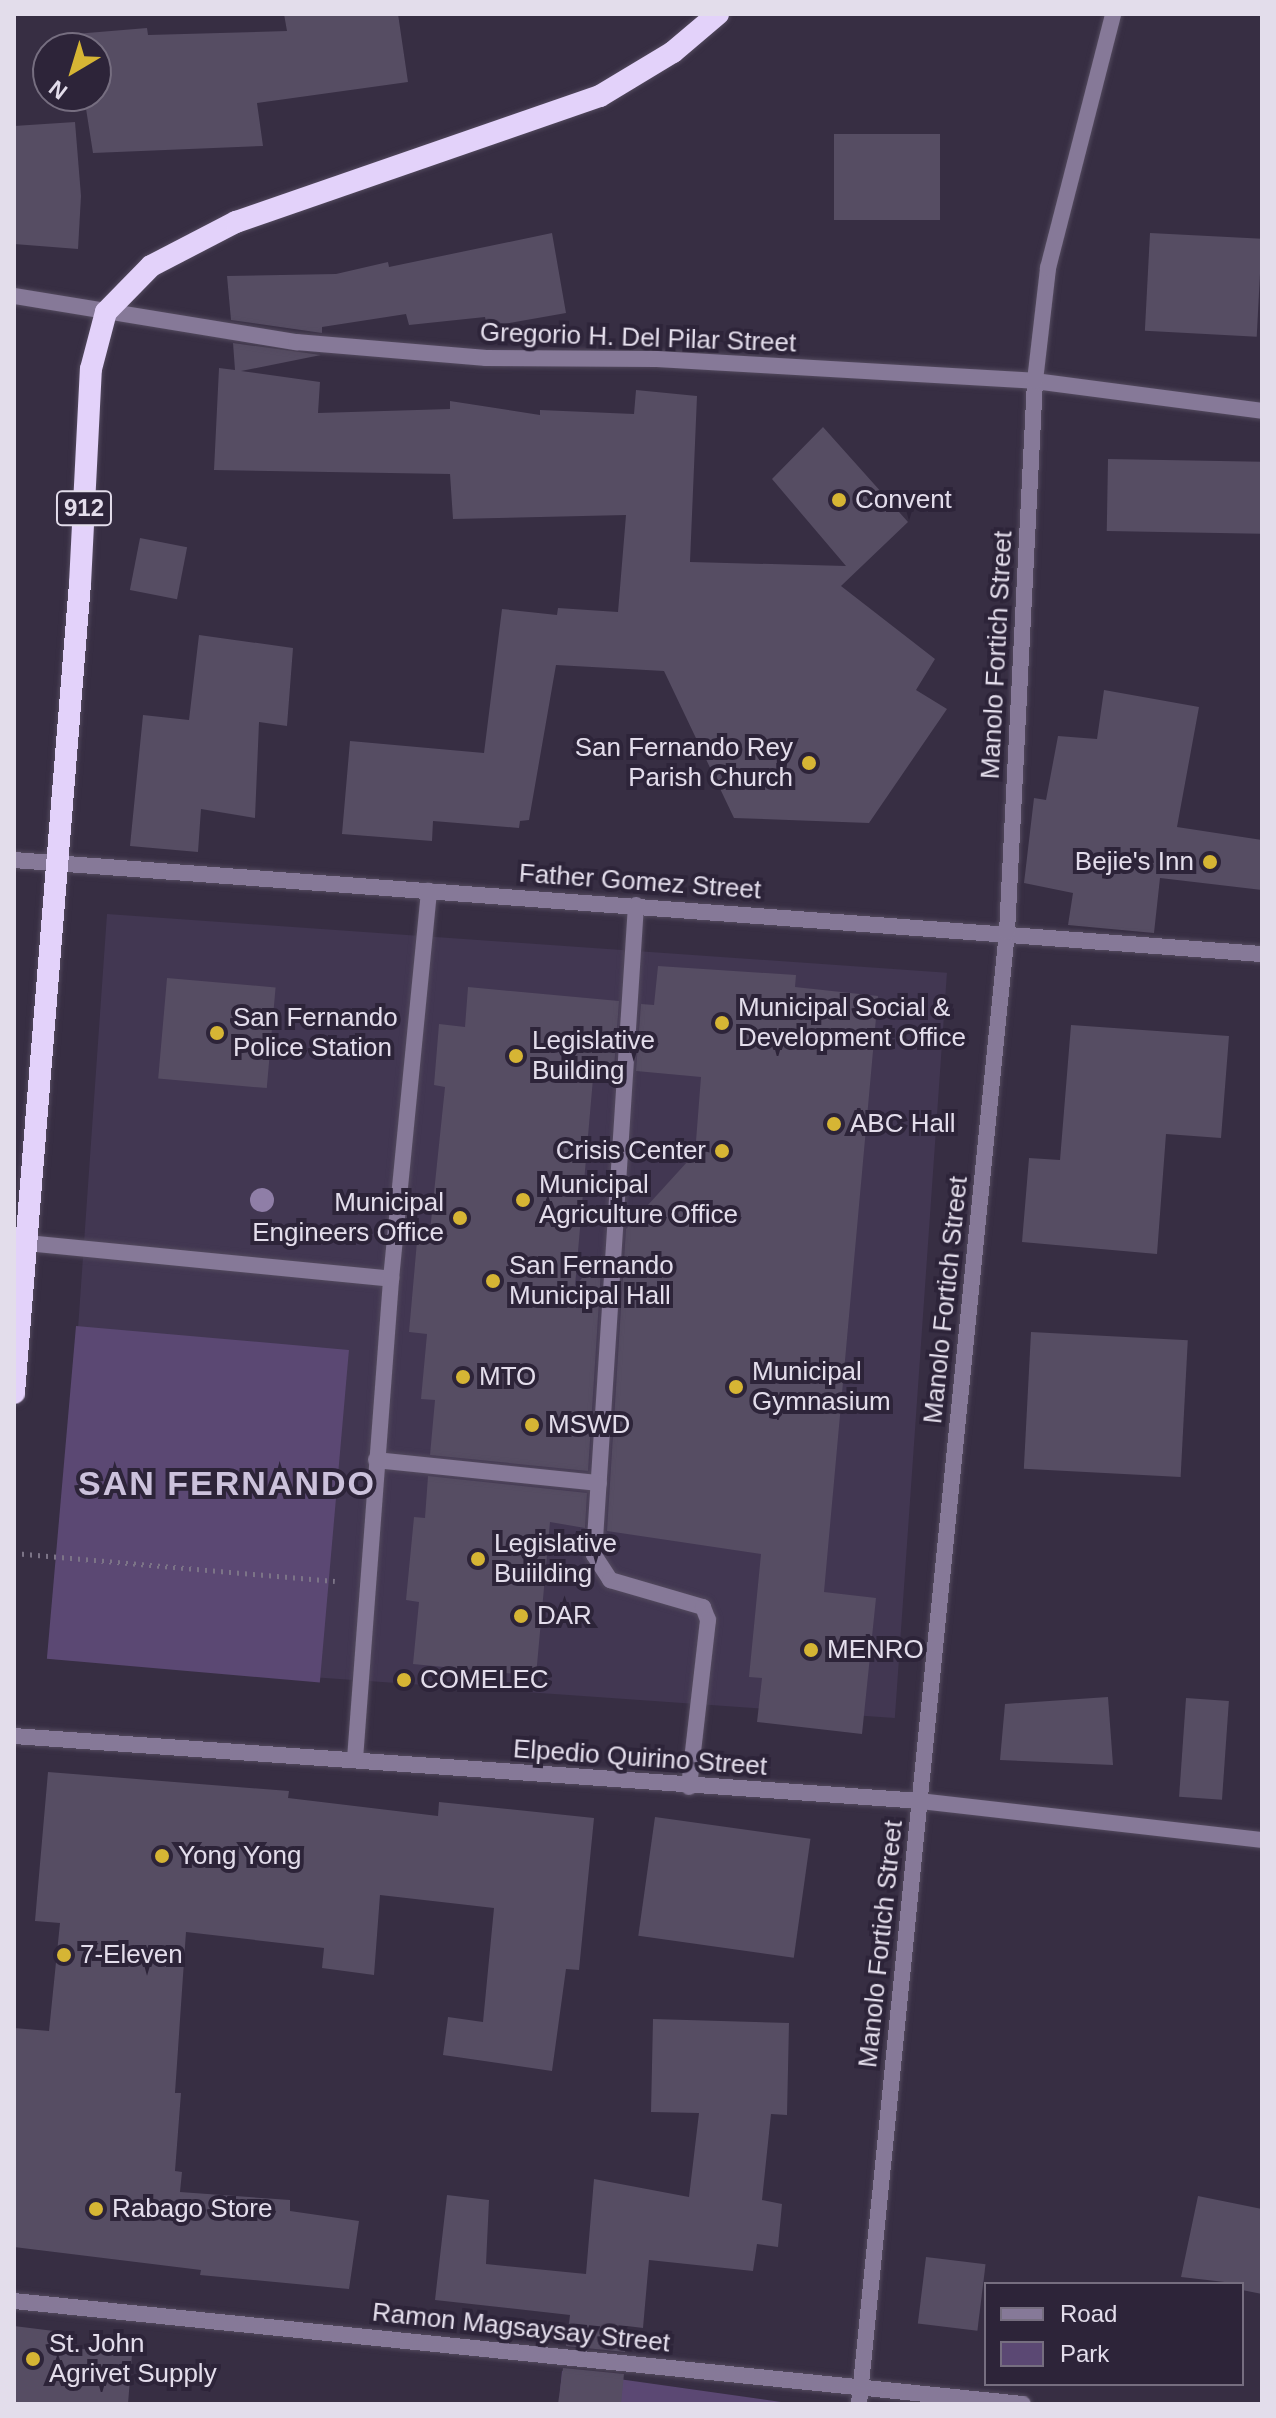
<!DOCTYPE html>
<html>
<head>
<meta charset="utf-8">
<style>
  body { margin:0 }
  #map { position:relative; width:1276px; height:2418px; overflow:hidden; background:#372e43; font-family:Helvetica,sans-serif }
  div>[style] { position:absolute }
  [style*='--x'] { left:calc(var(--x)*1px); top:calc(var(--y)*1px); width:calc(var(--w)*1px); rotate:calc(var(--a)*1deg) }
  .built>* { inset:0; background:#423752; transform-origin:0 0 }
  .green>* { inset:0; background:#5b4873; transform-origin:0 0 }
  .building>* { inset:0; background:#564d63; transform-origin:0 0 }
  .path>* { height:5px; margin-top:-2.5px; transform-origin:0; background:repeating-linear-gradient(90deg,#7c7487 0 2px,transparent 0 8px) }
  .roads { filter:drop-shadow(0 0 2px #534a5e) drop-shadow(0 0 2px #534a5e) }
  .service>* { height:16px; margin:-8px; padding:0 8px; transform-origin:8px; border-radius:8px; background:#867998 }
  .minor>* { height:16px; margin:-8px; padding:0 8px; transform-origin:8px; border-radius:8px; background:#867998 }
  .trunk>* { height:22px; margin:-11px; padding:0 11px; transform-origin:11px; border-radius:11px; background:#e3d2fa }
  .trees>* { width:24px; height:24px; margin:-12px; border-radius:50%; background:#8f7ea7 }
  .dots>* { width:22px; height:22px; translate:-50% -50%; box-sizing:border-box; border:4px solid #2d2439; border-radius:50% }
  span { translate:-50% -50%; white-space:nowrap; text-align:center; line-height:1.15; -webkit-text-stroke:8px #2d2439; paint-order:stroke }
  .shield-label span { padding:2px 6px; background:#2d2439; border:2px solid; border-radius:6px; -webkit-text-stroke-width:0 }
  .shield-label { font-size:24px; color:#e3ddeb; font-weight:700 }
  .street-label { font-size:26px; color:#e3ddeb }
  .poi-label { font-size:26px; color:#e3ddeb }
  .left { translate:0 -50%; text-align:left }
  .right { translate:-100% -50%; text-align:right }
  .district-label { font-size:34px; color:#ccc2dc; font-weight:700; letter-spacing:2px }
  .frame { position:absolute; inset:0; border:16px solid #e3ddeb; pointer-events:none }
  .legend { position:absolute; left:984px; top:2282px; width:260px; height:104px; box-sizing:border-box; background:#2d2439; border:2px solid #766e80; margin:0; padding:10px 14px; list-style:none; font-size:24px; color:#e3ddeb }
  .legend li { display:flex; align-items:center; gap:16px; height:40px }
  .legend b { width:40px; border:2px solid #766e80 }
  .north { position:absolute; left:32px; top:32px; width:80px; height:80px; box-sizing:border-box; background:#2d2439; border:2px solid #766e80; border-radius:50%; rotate:218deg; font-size:22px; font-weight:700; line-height:32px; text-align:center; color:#e3ddeb }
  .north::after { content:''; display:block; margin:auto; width:28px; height:36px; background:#d6b534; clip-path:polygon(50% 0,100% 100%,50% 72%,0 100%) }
</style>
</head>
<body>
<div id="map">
  <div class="built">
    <i style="left:107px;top:914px;width:842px;height:747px;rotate:4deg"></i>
  </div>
  <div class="green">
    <i style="left:76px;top:1326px;width:274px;height:334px;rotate:5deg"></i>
    <i style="clip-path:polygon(562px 2371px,788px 2403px,788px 2404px,621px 2404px,621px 2400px,560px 2391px)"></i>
  </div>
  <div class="building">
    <i style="clip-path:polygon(284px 14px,398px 14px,408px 82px,257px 103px,263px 146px,93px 153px,84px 96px,96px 96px,96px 48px,77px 48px,75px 34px,147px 28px,148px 35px,287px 31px)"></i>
    <i style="clip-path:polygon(75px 122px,81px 196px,78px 249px,14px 244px,14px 126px)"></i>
    <i style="left:834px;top:134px;width:106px;height:86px"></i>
    <i style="clip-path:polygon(552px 233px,566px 313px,487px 327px,485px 317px,409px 325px,406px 314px,322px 327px,322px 333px,231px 320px,227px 276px,336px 274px,388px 262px,389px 267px)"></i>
    <i style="left:1150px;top:233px;width:112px;height:98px;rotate:3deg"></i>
    <i style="clip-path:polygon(233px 343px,321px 355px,241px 371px,320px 382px,318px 413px,450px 409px,450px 401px,540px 415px,540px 410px,634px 414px,636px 390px,697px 396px,690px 562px,846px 566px,772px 479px,823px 427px,908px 522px,841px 586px,935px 659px,916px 690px,947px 709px,869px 823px,734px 818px,664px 671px,556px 665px,529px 820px,520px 821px,519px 828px,433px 821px,432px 841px,342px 834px,350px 741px,484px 753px,502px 609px,557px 615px,558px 608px,618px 612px,626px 515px,453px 519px,450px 474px,214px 470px,219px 368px,235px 370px)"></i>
    <i style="left:1108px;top:459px;width:154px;height:72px;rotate:1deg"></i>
    <i style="left:140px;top:538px;width:48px;height:53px;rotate:11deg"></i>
    <i style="clip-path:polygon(199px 635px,293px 648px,287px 726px,259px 722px,255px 818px,201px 809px,198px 852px,130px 846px,143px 715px,189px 720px)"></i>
    <i style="clip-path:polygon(1104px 690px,1199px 707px,1177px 827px,1262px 840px,1262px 890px,1160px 878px,1154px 933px,1068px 925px,1073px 893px,1024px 883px,1034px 798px,1046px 800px,1058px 736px,1097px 739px)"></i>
    <i style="clip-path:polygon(658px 966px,796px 975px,795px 987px,878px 996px,824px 1592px,876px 1598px,862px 1734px,757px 1722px,762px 1678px,749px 1677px,761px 1554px,607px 1531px,626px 1229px,688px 1161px,696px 1141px,701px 1077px,636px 1071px,641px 1004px,654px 1005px)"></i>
    <i style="left:167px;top:978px;width:109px;height:101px;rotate:5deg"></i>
    <i style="clip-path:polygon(468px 987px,619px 1001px,614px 1069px,594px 1067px,575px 1286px,602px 1255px,588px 1471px,430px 1455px,435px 1400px,421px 1399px,427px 1334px,409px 1332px,418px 1230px,430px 1231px,445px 1087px,434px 1085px,439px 1024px,465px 1027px)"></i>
    <i style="clip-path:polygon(1071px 1025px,1229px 1036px,1221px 1138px,1166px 1134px,1157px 1254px,1022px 1242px,1029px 1158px,1060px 1160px)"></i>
    <i style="left:1031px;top:1332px;width:157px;height:137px;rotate:3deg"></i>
    <i style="clip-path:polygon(428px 1476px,587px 1493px,585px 1528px,550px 1522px,536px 1676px,413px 1664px,419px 1602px,406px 1600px,414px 1517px,425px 1518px)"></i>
    <i style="clip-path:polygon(1108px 1697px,1113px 1765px,1000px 1760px,1005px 1704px)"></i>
    <i style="left:1186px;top:1698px;width:43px;height:99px;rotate:4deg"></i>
    <i style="clip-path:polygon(48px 1772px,289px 1791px,288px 1798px,438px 1816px,439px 1802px,594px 1818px,579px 1970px,566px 1969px,552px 2071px,443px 2055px,448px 2017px,483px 2022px,494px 1908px,380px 1895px,374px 1975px,322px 1968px,324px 1948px,186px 1932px,175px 2093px,181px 2093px,175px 2171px,182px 2172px,180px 2192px,290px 2200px,290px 2211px,359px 2221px,349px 2289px,200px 2275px,201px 2270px,14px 2247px,14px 2028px,49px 2031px,60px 1923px,35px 1921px)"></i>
    <i style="left:655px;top:1817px;width:157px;height:120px;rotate:8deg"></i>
    <i style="clip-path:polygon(653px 2019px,789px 2023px,787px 2115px,771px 2114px,762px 2200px,782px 2204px,778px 2247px,757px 2244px,753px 2271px,649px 2260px,643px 2328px,627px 2326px,625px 2352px,566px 2346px,570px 2315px,435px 2300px,447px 2195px,489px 2200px,486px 2264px,586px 2274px,594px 2179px,689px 2197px,699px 2113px,651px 2112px)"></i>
    <i style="clip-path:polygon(1198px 2196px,1262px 2209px,1262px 2294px,1242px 2290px,1242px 2284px,1181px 2277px)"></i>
    <i style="left:926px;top:2257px;width:60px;height:67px;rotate:7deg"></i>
    <i style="clip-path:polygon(14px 2326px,54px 2331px,53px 2346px,132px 2354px,128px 2404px,14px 2404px)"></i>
    <i style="clip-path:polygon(563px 2368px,624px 2374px,621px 2404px,558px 2404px)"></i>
  </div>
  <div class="path">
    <i style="--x:14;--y:1553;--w:322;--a:5"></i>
  </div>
  <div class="roads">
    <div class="service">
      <i style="--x:636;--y:905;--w:651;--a:93.7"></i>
      <i style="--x:594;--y:1555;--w:30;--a:57"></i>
      <i style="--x:610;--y:1580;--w:97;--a:16.2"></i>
      <i style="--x:703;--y:1607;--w:14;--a:69"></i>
      <i style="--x:708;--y:1620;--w:168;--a:96.5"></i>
      <i style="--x:27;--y:1243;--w:366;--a:5.6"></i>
      <i style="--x:376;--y:1460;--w:224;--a:5.9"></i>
      <i style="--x:355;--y:1759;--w:481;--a:-85.7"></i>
      <i style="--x:391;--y:1279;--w:390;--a:-84.4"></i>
    </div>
    <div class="minor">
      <i style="--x:14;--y:296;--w:286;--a:9.3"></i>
      <i style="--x:296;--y:342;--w:191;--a:4.8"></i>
      <i style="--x:486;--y:358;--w:170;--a:0.3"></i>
      <i style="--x:656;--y:359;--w:380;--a:3.3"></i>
      <i style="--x:1035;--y:381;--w:229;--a:7.5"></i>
      <i style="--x:14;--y:860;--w:1252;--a:4.31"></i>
      <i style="--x:14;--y:1736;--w:908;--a:4.1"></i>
      <i style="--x:920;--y:1801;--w:344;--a:6.5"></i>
      <i style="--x:14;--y:2301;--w:1014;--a:5.83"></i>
      <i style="--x:859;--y:2404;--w:1479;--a:-84.26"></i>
      <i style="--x:1007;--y:932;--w:552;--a:-87.09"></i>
      <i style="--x:1035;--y:381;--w:114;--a:-83.4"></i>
      <i style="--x:1048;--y:268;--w:262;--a:-75.6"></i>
    </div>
    <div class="trunk">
      <i style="--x:14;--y:1393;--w:812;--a:-85.34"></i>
      <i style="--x:80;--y:584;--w:215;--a:-87.1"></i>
      <i style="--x:91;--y:369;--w:59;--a:-75.3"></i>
      <i style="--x:106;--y:312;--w:64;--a:-45.6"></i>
      <i style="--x:151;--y:266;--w:96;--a:-27.4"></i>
      <i style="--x:236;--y:222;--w:385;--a:-19.1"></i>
      <i style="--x:600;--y:96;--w:85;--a:-31.1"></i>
      <i style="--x:673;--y:52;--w:59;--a:-40.2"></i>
    </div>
  </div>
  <div class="trees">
    <i style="left:262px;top:1200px"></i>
  </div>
  <div class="dots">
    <i style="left:839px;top:500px;background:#d6b534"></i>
    <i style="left:809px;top:763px;background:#d6b534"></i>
    <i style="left:1210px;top:862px;background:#d6b534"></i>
    <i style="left:722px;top:1023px;background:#d6b534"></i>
    <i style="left:217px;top:1033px;background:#d6b534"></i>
    <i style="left:516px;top:1056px;background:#d6b534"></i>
    <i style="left:834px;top:1124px;background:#d6b534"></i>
    <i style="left:722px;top:1151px;background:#d6b534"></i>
    <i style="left:523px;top:1200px;background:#d6b534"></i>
    <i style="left:460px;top:1218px;background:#d6b534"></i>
    <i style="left:493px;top:1281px;background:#d6b534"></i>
    <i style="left:463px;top:1377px;background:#d6b534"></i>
    <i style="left:736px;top:1387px;background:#d6b534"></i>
    <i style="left:532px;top:1425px;background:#d6b534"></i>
    <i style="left:478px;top:1559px;background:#d6b534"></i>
    <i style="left:521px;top:1616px;background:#d6b534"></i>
    <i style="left:811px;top:1650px;background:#d6b534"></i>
    <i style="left:404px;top:1680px;background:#d6b534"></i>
    <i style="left:162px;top:1856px;background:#d6b534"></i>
    <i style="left:64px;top:1955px;background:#d6b534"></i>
    <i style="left:96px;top:2209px;background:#d6b534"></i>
    <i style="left:33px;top:2359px;background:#d6b534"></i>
  </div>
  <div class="shield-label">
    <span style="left:84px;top:508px">912</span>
  </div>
  <div class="street-label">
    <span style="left:638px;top:338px;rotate:2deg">Gregorio H. Del Pilar Street</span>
    <span style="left:997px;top:655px;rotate:-87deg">Manolo Fortich Street</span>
    <span style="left:640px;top:882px;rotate:4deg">Father Gomez Street</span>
    <span style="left:946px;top:1300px;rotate:-84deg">Manolo Fortich Street</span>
    <span style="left:640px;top:1758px;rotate:4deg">Elpedio Quirino Street</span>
    <span style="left:881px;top:1944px;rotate:-84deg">Manolo Fortich Street</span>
    <span style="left:521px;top:2328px;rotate:6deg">Ramon Magsaysay Street</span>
  </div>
  <div class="poi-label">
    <span class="left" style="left:855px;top:500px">Convent</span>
    <span class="right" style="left:793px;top:763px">San Fernando Rey<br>Parish Church</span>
    <span class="right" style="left:1194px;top:862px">Bejie's Inn</span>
    <span class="left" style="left:738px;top:1023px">Municipal Social &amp;<br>Development Office</span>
    <span class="left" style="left:233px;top:1033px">San Fernando<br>Police Station</span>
    <span class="left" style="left:532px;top:1056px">Legislative<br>Building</span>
    <span class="left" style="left:850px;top:1124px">ABC Hall</span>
    <span class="right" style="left:706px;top:1151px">Crisis Center</span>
    <span class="left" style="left:539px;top:1200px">Municipal<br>Agriculture Office</span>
    <span class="right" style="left:444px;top:1218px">Municipal<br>Engineers Office</span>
    <span class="left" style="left:509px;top:1281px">San Fernando<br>Municipal Hall</span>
    <span class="left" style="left:752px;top:1387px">Municipal<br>Gymnasium</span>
    <span class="left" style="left:479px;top:1377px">MTO</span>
    <span class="left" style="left:548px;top:1425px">MSWD</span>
    <span class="left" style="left:494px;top:1559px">Legislative<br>Buiilding</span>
    <span class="left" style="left:537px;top:1616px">DAR</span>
    <span class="left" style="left:827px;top:1650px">MENRO</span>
    <span class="left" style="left:420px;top:1680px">COMELEC</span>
    <span class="left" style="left:178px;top:1856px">Yong Yong</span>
    <span class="left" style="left:80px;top:1955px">7-Eleven</span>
    <span class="left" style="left:112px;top:2209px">Rabago Store</span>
    <span class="left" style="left:49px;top:2359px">St. John<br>Agrivet Supply</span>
  </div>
  <div class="district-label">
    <span style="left:227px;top:1484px">SAN FERNANDO</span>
  </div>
  <div class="frame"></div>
  <ul class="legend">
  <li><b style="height:10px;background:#867998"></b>Road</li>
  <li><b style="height:22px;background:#5b4873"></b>Park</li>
  </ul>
  <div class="north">N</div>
</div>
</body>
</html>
